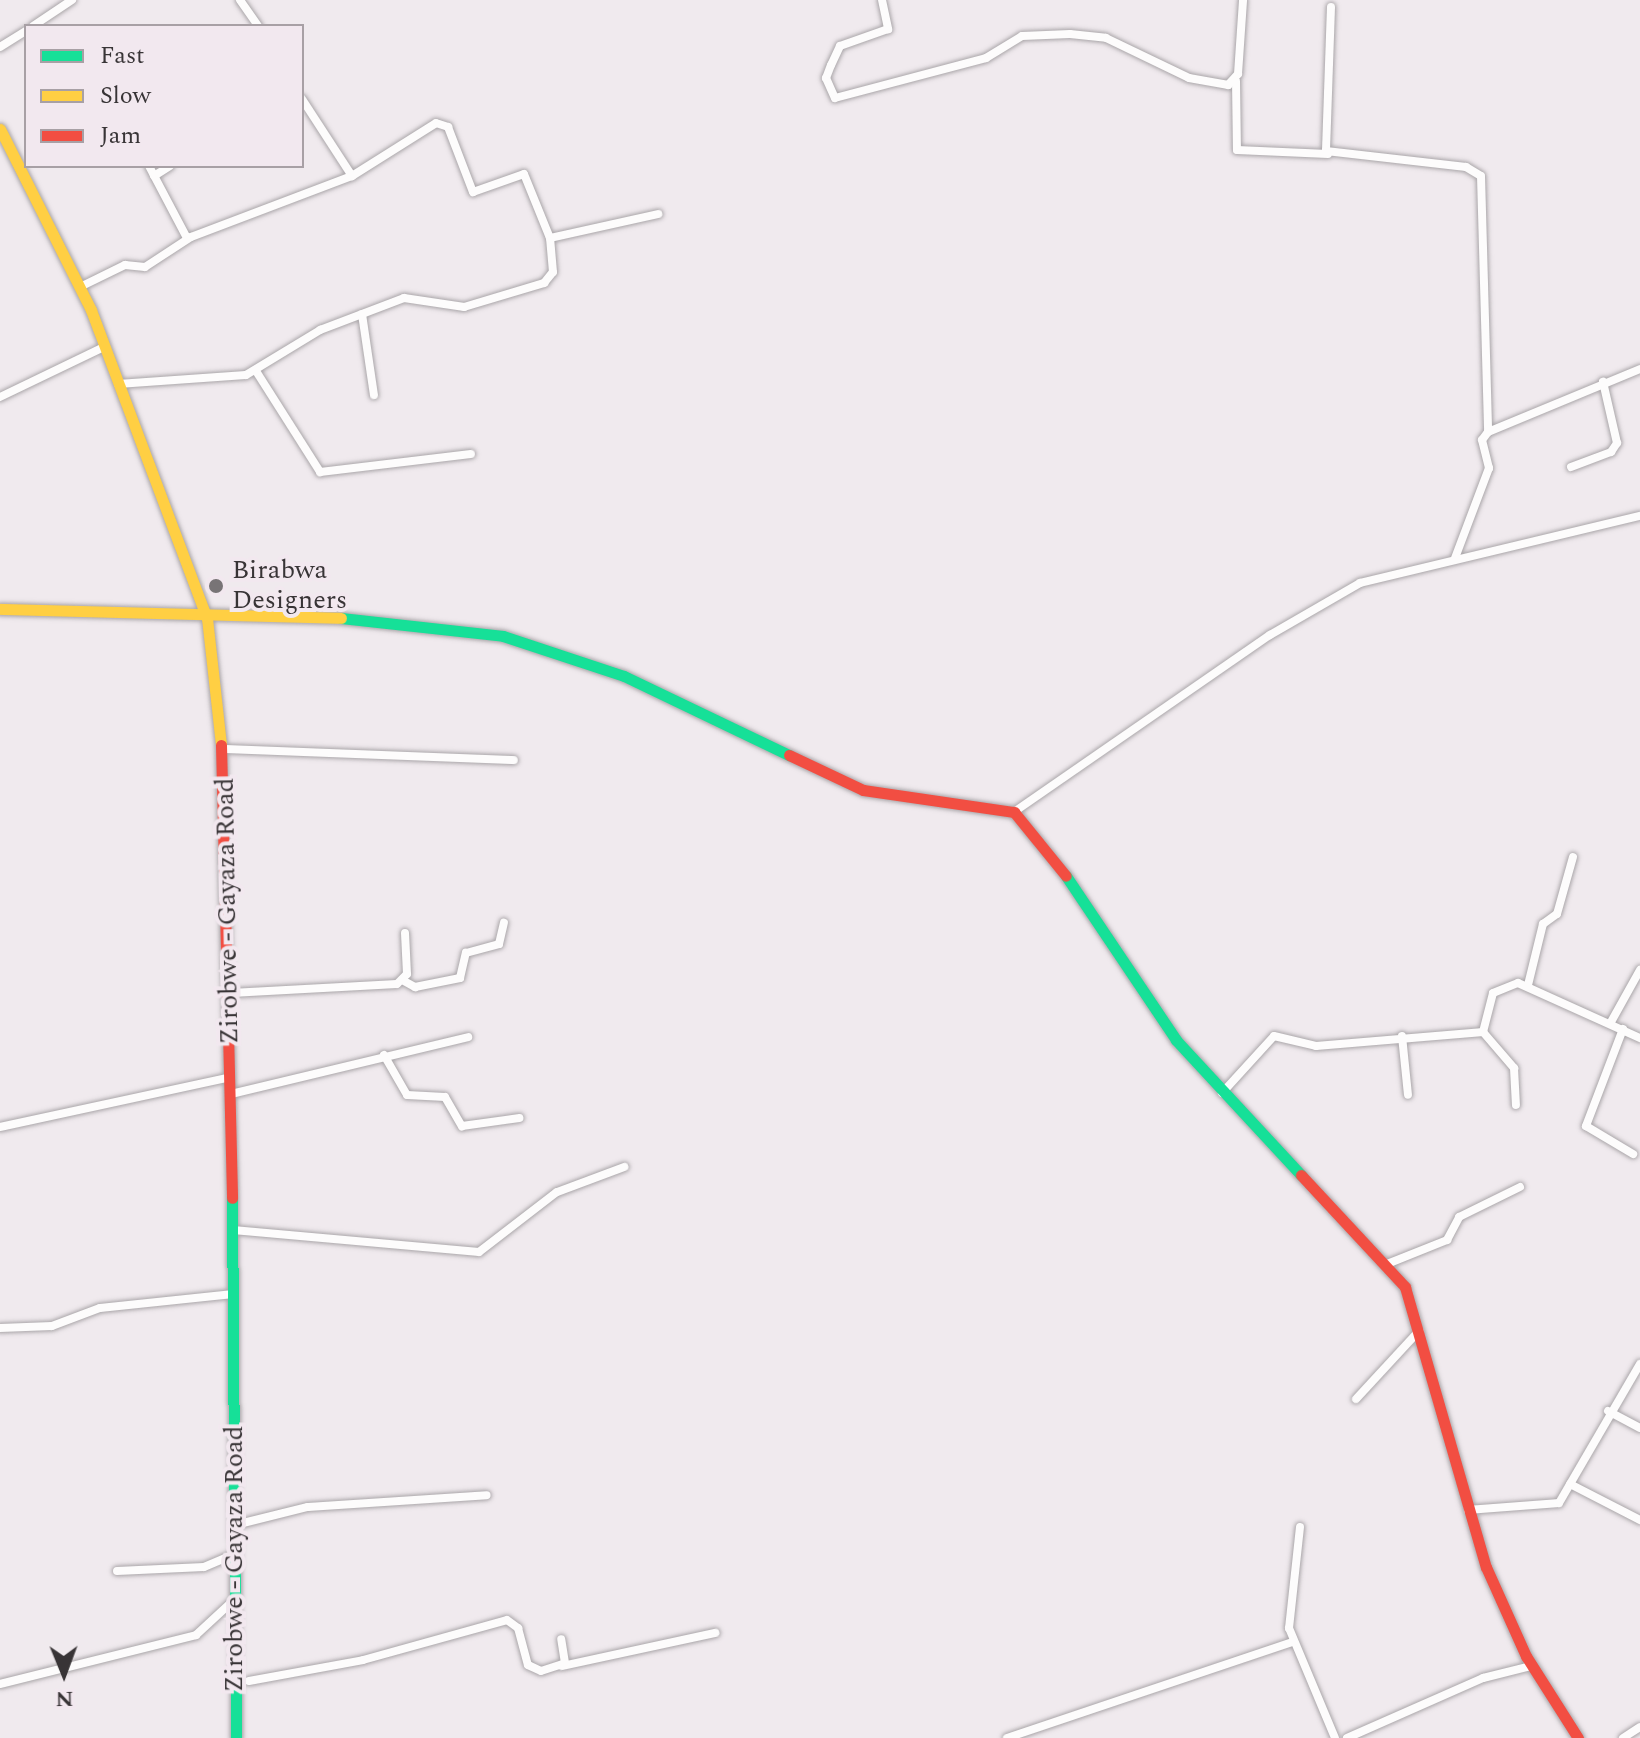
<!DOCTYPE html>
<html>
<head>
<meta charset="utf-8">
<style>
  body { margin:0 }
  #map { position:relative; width:1640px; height:1738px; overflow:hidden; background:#f0eaee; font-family:Spectral,serif }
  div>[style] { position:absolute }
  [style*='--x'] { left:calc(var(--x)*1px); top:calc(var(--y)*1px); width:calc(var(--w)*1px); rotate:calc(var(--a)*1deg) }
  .roads { filter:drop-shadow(0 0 2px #aaa6a9) drop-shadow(0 0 2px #aaa6a9) }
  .street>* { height:8px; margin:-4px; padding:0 4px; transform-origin:4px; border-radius:4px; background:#fdfcfc }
  .fast>* { height:11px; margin:-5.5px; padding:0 5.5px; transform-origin:5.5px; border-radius:5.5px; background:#16e098 }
  .slow>* { height:11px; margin:-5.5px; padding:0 5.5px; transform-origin:5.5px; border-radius:5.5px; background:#ffcf43 }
  .jam>* { height:11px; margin:-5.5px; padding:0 5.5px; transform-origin:5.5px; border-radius:5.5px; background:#f24e42 }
  .dots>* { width:22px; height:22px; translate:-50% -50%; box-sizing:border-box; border:4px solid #f2e8ef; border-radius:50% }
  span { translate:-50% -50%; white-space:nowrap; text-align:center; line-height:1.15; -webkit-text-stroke:8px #f2e8ef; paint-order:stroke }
  .poi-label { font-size:26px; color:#383436 }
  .left { translate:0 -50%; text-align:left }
  .street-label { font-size:26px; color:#383436 }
  .legend { position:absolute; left:24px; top:24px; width:280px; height:144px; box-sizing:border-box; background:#f2e8ef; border:2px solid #a8a0a5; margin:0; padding:10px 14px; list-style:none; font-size:24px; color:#383436 }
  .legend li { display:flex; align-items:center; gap:16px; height:40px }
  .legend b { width:40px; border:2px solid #a8a0a5 }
  .north { position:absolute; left:24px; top:1634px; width:80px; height:80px; -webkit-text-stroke:6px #f2e8ef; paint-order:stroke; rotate:179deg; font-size:22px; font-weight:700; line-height:32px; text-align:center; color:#383436 }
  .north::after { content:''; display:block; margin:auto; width:28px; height:36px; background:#383436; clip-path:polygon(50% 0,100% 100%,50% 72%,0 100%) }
</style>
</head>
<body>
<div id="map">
  <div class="roads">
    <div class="street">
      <i style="--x:240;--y:0;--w:32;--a:55"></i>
      <i style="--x:882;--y:0;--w:30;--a:78"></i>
      <i style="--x:888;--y:29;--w:51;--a:160.5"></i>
      <i style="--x:840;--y:46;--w:21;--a:115"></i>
      <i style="--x:831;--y:65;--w:14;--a:111"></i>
      <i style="--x:826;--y:78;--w:22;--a:66"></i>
      <i style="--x:835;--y:98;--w:156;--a:-14.8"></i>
      <i style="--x:986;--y:58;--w:42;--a:-31.4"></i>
      <i style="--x:1022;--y:36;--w:48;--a:-2.4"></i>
      <i style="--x:1070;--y:34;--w:36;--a:6"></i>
      <i style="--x:1106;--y:38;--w:92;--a:25.7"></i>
      <i style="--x:1189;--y:78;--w:40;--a:10"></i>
      <i style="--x:1228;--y:85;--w:15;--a:-48"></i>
      <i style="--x:1238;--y:74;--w:74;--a:-86.1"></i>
      <i style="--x:1331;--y:7;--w:144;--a:92"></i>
      <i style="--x:1326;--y:151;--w:141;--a:6.5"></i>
      <i style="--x:1466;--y:167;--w:17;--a:31"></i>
      <i style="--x:1481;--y:176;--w:256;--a:88.4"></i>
      <i style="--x:1488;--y:432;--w:10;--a:127"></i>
      <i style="--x:1482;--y:440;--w:29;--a:76"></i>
      <i style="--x:1489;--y:468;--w:96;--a:110.7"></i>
      <i style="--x:33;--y:26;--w:47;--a:-33.7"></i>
      <i style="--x:0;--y:47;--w:31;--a:-32"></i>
      <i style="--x:1236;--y:81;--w:69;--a:89.2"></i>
      <i style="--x:1237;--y:150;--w:91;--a:2.5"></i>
      <i style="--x:302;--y:99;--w:92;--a:57"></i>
      <i style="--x:149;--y:166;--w:81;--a:62.2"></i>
      <i style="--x:154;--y:176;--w:19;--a:-32"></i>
      <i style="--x:82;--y:286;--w:48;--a:-26"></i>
      <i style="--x:125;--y:265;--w:20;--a:6"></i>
      <i style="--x:145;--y:267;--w:55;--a:-33.1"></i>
      <i style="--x:191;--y:237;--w:172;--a:-20.8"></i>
      <i style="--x:352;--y:176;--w:99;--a:-32.2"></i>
      <i style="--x:436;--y:123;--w:13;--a:18"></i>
      <i style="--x:448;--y:127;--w:70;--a:69"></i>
      <i style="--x:473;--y:192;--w:54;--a:-19.4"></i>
      <i style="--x:524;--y:174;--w:69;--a:67.9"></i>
      <i style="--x:362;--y:314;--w:82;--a:81.6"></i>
      <i style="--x:256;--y:371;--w:120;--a:57.6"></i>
      <i style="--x:320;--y:472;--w:152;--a:-6.8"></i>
      <i style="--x:118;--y:384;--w:128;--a:-4"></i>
      <i style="--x:246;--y:375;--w:87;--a:-31.3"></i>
      <i style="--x:320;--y:330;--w:90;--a:-20.9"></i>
      <i style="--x:404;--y:298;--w:61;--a:8.5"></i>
      <i style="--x:464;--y:307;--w:84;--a:-16.7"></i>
      <i style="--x:544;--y:283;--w:14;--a:-51"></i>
      <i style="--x:553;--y:272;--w:34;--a:-95"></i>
      <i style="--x:550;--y:238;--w:111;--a:-12.5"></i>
      <i style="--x:0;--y:397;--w:115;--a:-25.7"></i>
      <i style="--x:1488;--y:432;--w:165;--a:-22.5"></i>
      <i style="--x:1571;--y:467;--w:43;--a:-20.6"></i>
      <i style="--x:1611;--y:452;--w:11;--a:-56"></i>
      <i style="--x:1617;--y:443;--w:63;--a:-102.9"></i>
      <i style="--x:223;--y:749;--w:291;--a:2.2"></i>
      <i style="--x:1014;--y:812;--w:311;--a:-34.7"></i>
      <i style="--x:1270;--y:635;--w:104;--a:-30"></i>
      <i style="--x:1360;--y:583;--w:288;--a:-13.5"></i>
      <i style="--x:404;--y:981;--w:13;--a:29"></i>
      <i style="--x:415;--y:987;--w:46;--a:-11.3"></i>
      <i style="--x:460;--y:978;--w:26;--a:-77"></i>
      <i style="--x:466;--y:953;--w:34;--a:-15"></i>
      <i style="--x:499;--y:944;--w:22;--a:-77"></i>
      <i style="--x:1528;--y:985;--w:63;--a:-76.2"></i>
      <i style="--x:1543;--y:924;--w:17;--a:-36"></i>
      <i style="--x:1557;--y:914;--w:59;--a:-74.3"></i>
      <i style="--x:231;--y:993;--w:166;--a:-3.1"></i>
      <i style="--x:397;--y:984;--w:14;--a:-45"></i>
      <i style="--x:407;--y:974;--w:41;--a:-92.8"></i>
      <i style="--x:1611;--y:1022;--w:60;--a:-60.9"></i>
      <i style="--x:1623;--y:1029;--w:104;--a:110.9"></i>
      <i style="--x:1586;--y:1126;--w:55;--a:30.8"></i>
      <i style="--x:1483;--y:1032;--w:40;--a:-75.6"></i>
      <i style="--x:1493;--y:993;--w:27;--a:-22"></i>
      <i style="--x:1518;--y:983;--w:134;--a:24.3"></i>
      <i style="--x:1402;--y:1036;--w:59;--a:84.2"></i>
      <i style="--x:384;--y:1055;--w:46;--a:60.1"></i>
      <i style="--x:407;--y:1095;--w:38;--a:3"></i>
      <i style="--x:445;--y:1097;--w:34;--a:60"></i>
      <i style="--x:462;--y:1126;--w:58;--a:-8"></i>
      <i style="--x:1222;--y:1093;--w:77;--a:-47.6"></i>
      <i style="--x:1274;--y:1036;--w:43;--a:13.4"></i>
      <i style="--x:1316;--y:1046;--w:168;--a:-4.8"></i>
      <i style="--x:1483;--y:1032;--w:48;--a:49.3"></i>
      <i style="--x:1514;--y:1068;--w:37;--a:87"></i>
      <i style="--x:231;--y:1094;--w:244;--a:-13.5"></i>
      <i style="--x:0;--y:1127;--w:236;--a:-12.2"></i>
      <i style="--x:233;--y:1230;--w:247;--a:5.1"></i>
      <i style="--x:479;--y:1252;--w:98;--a:-37.6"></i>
      <i style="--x:557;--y:1192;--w:72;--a:-20.5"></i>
      <i style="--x:1387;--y:1264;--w:65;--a:-21.8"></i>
      <i style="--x:1447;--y:1240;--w:26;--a:-62"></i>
      <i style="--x:1459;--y:1217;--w:68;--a:-26.2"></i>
      <i style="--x:0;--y:1328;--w:52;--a:-2.2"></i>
      <i style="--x:52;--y:1326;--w:51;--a:-20.6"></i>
      <i style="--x:100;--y:1308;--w:134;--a:-6"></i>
      <i style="--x:1356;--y:1399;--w:93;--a:-47.2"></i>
      <i style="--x:1608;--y:1411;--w:36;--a:28"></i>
      <i style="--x:1570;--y:1484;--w:79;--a:27.2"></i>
      <i style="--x:1468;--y:1510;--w:91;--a:-4.4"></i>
      <i style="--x:1559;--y:1503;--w:161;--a:-59.8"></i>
      <i style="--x:235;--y:1525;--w:75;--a:-13.9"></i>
      <i style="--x:308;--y:1507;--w:179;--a:-3.8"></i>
      <i style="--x:1300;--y:1527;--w:102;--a:96.2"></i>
      <i style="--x:1289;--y:1628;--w:119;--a:67.3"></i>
      <i style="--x:117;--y:1571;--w:87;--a:-2.6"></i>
      <i style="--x:204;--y:1567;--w:34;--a:-23"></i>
      <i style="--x:562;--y:1666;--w:157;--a:-12.2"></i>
      <i style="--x:249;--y:1681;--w:116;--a:-10.4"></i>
      <i style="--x:363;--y:1660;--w:149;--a:-15.5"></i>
      <i style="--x:507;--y:1620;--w:14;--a:36"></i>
      <i style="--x:518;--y:1628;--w:38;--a:75"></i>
      <i style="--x:528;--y:1665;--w:14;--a:25"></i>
      <i style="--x:541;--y:1671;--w:25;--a:-18"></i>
      <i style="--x:565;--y:1663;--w:24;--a:-99"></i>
      <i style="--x:0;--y:1684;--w:202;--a:-14"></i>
      <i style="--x:196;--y:1635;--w:53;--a:-42.7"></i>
      <i style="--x:1007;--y:1738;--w:301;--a:-18.6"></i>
      <i style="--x:1347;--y:1738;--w:149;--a:-23.8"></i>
      <i style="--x:1483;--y:1678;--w:49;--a:-14"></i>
      <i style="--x:1623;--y:1738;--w:20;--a:-33"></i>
    </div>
    <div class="fast">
      <i style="--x:341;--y:618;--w:163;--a:6.3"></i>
      <i style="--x:503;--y:636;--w:127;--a:18.3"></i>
      <i style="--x:624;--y:676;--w:183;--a:25.6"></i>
      <i style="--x:1066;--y:876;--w:197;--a:56.1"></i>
      <i style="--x:1176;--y:1040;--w:184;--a:47.2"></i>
      <i style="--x:232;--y:1198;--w:540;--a:89.58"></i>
    </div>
    <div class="slow">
      <i style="--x:0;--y:129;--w:203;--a:63.3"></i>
      <i style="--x:91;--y:310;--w:329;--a:69.4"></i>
      <i style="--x:207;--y:618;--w:128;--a:83.7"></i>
      <i style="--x:0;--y:609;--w:341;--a:1.5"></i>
    </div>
    <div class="jam">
      <i style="--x:221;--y:745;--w:453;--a:88.6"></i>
      <i style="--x:789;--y:755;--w:82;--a:25.3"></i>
      <i style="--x:863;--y:790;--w:153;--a:8.3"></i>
      <i style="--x:1014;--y:812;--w:82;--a:50.9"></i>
      <i style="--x:1301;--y:1175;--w:153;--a:47.1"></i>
      <i style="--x:1405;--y:1287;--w:291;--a:73.9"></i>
      <i style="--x:1486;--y:1567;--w:98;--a:65.8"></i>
      <i style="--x:1526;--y:1656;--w:97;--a:57.6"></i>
    </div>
  </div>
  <div class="dots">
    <i style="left:216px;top:586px;background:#787476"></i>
  </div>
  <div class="poi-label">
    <span class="left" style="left:232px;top:586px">Birabwa<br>Designers</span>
  </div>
  <div class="street-label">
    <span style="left:228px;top:911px;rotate:-91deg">Zirobwe - Gayaza Road</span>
    <span style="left:235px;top:1559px;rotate:-90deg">Zirobwe - Gayaza Road</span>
  </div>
  <ul class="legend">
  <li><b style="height:10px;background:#16e098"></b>Fast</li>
  <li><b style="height:10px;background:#ffcf43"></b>Slow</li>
  <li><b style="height:10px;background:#f24e42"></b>Jam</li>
  </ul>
  <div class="north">N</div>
</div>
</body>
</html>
